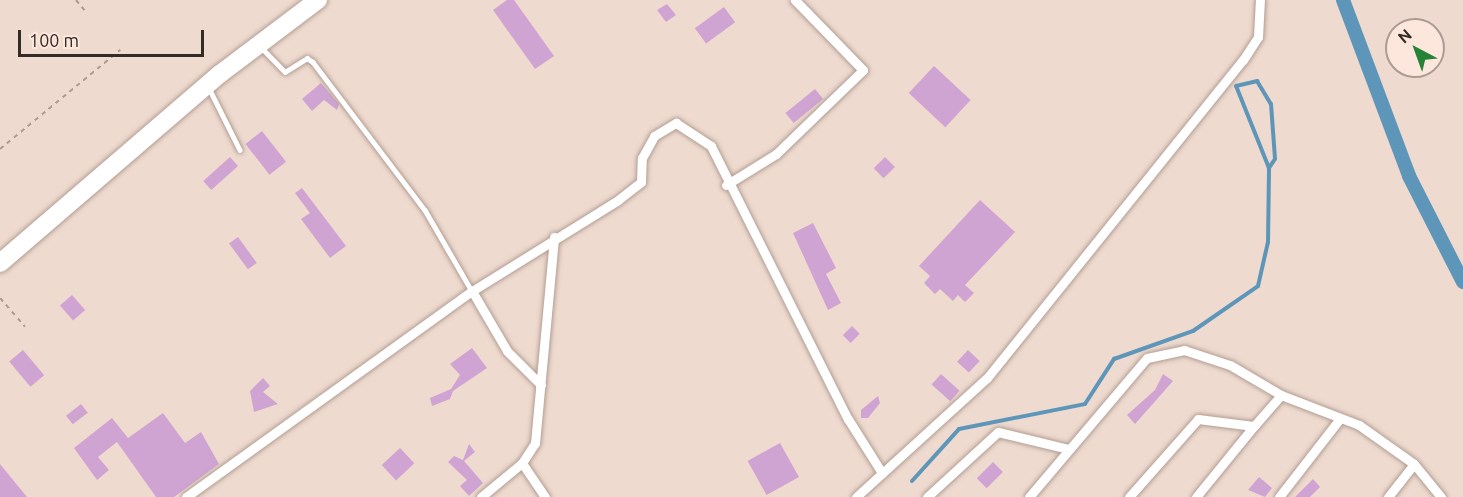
<!DOCTYPE html>
<html>
<head>
<meta charset="utf-8">
<style>
  body { margin:0 }
  #map { position:relative; width:1463px; height:497px; overflow:hidden; background:#efdacf; font-family:Ubuntu,sans-serif }
  div>[style] { position:absolute }
  [style*='--x'] { left:calc(var(--x)*1px); top:calc(var(--y)*1px); width:calc(var(--w)*1px); rotate:calc(var(--a)*1deg) }
  .stream>* { height:4px; margin:-2px; padding:0 2px; transform-origin:2px; border-radius:2px; background:#5e96ba }
  .canal>* { height:14px; margin:-7px; padding:0 7px; transform-origin:7px; border-radius:7px; background:#5e96ba }
  .building>* { inset:0; background:#cfa4d2; transform-origin:0 0 }
  .path>* { height:2px; margin-top:-1px; transform-origin:0; background:repeating-linear-gradient(90deg,#ab9b93 0 4.5px,transparent 0 9px) }
  .roads { filter:drop-shadow(0 0 2px #b29e94) drop-shadow(0 0 2px #b29e94) }
  .lane>* { height:4.5px; margin:-2.25px; padding:0 2.25px; transform-origin:2.25px; border-radius:2.25px; background:#fff }
  .street>* { height:9px; margin:-4.5px; padding:0 4.5px; transform-origin:4.5px; border-radius:4.5px; background:#fff }
  .highway>* { height:18px; margin:-9px; padding:0 9px; transform-origin:9px; border-radius:9px; background:#fff }
  span { translate:-50% -50%; white-space:nowrap; text-align:center; line-height:1.15; -webkit-text-stroke:6px #fde7dc; paint-order:stroke }
  .north { position:absolute; left:1385px; top:18px; width:60px; height:60px; box-sizing:border-box; background:#fde7dc; border:2px solid #ac9c93; border-radius:50%; rotate:319deg; font-size:16px; font-weight:700; line-height:24px; text-align:center; color:#322b26 }
  .north::after { content:''; display:block; margin:auto; width:21px; height:27px; background:#248335; clip-path:polygon(50% 0,100% 100%,50% 72%,0 100%) }
  .scale { position:absolute; left:18px; top:30px; width:186px; height:27px; box-sizing:border-box; border:3px solid #322b26; border-top:0; padding-left:8px; font-size:18px; line-height:21px; white-space:nowrap; color:#322b26; -webkit-text-stroke:4px #fde7dc; paint-order:stroke }
</style>
</head>
<body>
<div id="map">
  <div class="stream">
    <i style="--x:912;--y:481;--w:70;--a:-47.9"></i>
    <i style="--x:959;--y:429;--w:128;--a:-11.2"></i>
    <i style="--x:1085;--y:404;--w:54;--a:-57.2"></i>
    <i style="--x:1114;--y:359;--w:84;--a:-19.5"></i>
    <i style="--x:1193;--y:331;--w:79;--a:-34.7"></i>
    <i style="--x:1258;--y:286;--w:45;--a:-77.2"></i>
    <i style="--x:1268;--y:242;--w:74;--a:-89.2"></i>
    <i style="--x:1269;--y:168;--w:88;--a:-111.9"></i>
    <i style="--x:1236;--y:86;--w:22;--a:-13"></i>
    <i style="--x:1257;--y:81;--w:27;--a:59"></i>
    <i style="--x:1271;--y:104;--w:55;--a:85.8"></i>
    <i style="--x:1275;--y:159;--w:11;--a:124"></i>
  </div>
  <div class="canal">
    <i style="--x:1343;--y:0;--w:188;--a:69.4"></i>
    <i style="--x:1409;--y:176;--w:119;--a:63"></i>
  </div>
  <div class="building">
    <i style="clip-path:polygon(507px 0,514px 0,554px 56px,535px 69px,493px 10px)"></i>
    <i style="clip-path:polygon(667px 4px,676px 15px,666px 22px,657px 10px)"></i>
    <i style="left:724px;top:7px;width:19px;height:36px;rotate:54deg"></i>
    <i style="left:934px;top:66px;width:50px;height:37px;rotate:43deg"></i>
    <i style="clip-path:polygon(321px 83px,339px 104px,337px 110px,324px 100px,312px 111px,302px 99px)"></i>
    <i style="left:815px;top:89px;width:13px;height:38px;rotate:51deg"></i>
    <i style="left:262px;top:131px;width:39px;height:21px;rotate:52deg"></i>
    <i style="left:230px;top:157px;width:12px;height:36px;rotate:48deg"></i>
    <i style="left:885px;top:157px;width:14px;height:16px;rotate:45deg"></i>
    <i style="clip-path:polygon(302px 188px,346px 246px,330px 258px,301px 219px,310px 213px,295px 193px)"></i>
    <i style="clip-path:polygon(980px 200px,1015px 232px,965px 285px,974px 293px,965px 302px,958px 295px,953px 301px,940px 289px,935px 294px,924px 283px,930px 276px,919px 266px)"></i>
    <i style="clip-path:polygon(813px 223px,836px 268px,826px 274px,841px 303px,828px 310px,793px 233px)"></i>
    <i style="left:238px;top:237px;width:32px;height:11px;rotate:54deg"></i>
    <i style="left:72px;top:295px;width:20px;height:16px;rotate:49deg"></i>
    <i style="left:852px;top:326px;width:11px;height:13px;rotate:45deg"></i>
    <i style="clip-path:polygon(472px 348px,487px 368px,453px 391px,450px 399px,432px 406px,430px 398px,451px 389px,460px 375px,450px 364px)"></i>
    <i style="left:23px;top:350px;width:33px;height:18px;rotate:50deg"></i>
    <i style="left:968px;top:350px;width:16px;height:16px;rotate:43deg"></i>
    <i style="left:941px;top:374px;width:25px;height:14px;rotate:42deg"></i>
    <i style="clip-path:polygon(1163px 374px,1173px 381px,1135px 424px,1127px 415px,1155px 390px)"></i>
    <i style="clip-path:polygon(263px 378px,270px 386px,263px 392px,278px 404px,254px 412px,250px 391px)"></i>
    <i style="clip-path:polygon(878px 396px,880px 403px,868px 418px,861px 418px,861px 410px)"></i>
    <i style="left:81px;top:404px;width:11px;height:19px;rotate:52deg"></i>
    <i style="clip-path:polygon(163px 413px,185px 443px,201px 432px,219px 464px,174px 497px,156px 497px,117px 442px,98px 457px,109px 470px,97px 480px,74px 448px,112px 418px,128px 438px)"></i>
    <i style="left:780px;top:443px;width:39px;height:37px;rotate:61deg"></i>
    <i style="clip-path:polygon(469px 444px,475px 452px,464px 461px,483px 483px,469px 496px,460px 486px,467px 480px,448px 462px,454px 456px,463px 460px)"></i>
    <i style="left:400px;top:448px;width:21px;height:25px;rotate:47deg"></i>
    <i style="left:993px;top:462px;width:14px;height:23px;rotate:45deg"></i>
    <i style="clip-path:polygon(0 464px,27px 497px,0 497px)"></i>
    <i style="clip-path:polygon(1259px 477px,1272px 488px,1265px 497px,1248px 490px)"></i>
    <i style="clip-path:polygon(1313px 479px,1320px 487px,1310px 497px,1295px 497px)"></i>
  </div>
  <div class="path">
    <i style="--x:76;--y:0;--w:17;--a:50"></i>
    <i style="--x:0;--y:149;--w:156;--a:-39.5"></i>
    <i style="--x:0;--y:298;--w:38;--a:49"></i>
  </div>
  <div class="roads">
    <div class="lane">
      <i style="--x:262;--y:48;--w:33;--a:46"></i>
      <i style="--x:285;--y:72;--w:26;--a:-32"></i>
      <i style="--x:307;--y:58;--w:7;--a:34"></i>
      <i style="--x:313;--y:62;--w:186;--a:52.9"></i>
      <i style="--x:425;--y:210;--w:94;--a:59.9"></i>
      <i style="--x:209;--y:88;--w:69;--a:63.4"></i>
    </div>
    <div class="street">
      <i style="--x:726;--y:185;--w:59;--a:-31.8"></i>
      <i style="--x:776;--y:154;--w:121;--a:-44"></i>
      <i style="--x:863;--y:70;--w:98;--a:-134.2"></i>
      <i style="--x:472;--y:291;--w:69;--a:59.7"></i>
      <i style="--x:507;--y:351;--w:48;--a:45"></i>
      <i style="--x:522;--y:463;--w:41;--a:55.9"></i>
      <i style="--x:186;--y:497;--w:352;--a:-35.8"></i>
      <i style="--x:472;--y:291;--w:172;--a:-31.9"></i>
      <i style="--x:618;--y:200;--w:29;--a:-38"></i>
      <i style="--x:641;--y:182;--w:24;--a:-88"></i>
      <i style="--x:642;--y:158;--w:25;--a:-61"></i>
      <i style="--x:654;--y:136;--w:26;--a:-31"></i>
      <i style="--x:676;--y:123;--w:42;--a:33.3"></i>
      <i style="--x:711;--y:146;--w:305;--a:63.4"></i>
      <i style="--x:848;--y:419;--w:64;--a:57.8"></i>
      <i style="--x:481;--y:497;--w:53;--a:-39.7"></i>
      <i style="--x:522;--y:463;--w:24;--a:-57"></i>
      <i style="--x:535;--y:443;--w:207;--a:-84.7"></i>
      <i style="--x:856;--y:497;--w:177;--a:-42.3"></i>
      <i style="--x:987;--y:378;--w:408;--a:-51.2"></i>
      <i style="--x:1243;--y:60;--w:27;--a:-57"></i>
      <i style="--x:1258;--y:37;--w:37;--a:-87"></i>
      <i style="--x:927;--y:497;--w:96;--a:-42.5"></i>
      <i style="--x:998;--y:432;--w:73;--a:13.5"></i>
      <i style="--x:1029;--y:497;--w:182;--a:-49.7"></i>
      <i style="--x:1147;--y:358;--w:38;--a:-12"></i>
      <i style="--x:1184;--y:350;--w:48;--a:18.1"></i>
      <i style="--x:1230;--y:365;--w:59;--a:30.5"></i>
      <i style="--x:1129;--y:497;--w:104;--a:-48.5"></i>
      <i style="--x:1198;--y:419;--w:56;--a:7.1"></i>
      <i style="--x:1254;--y:426;--w:41;--a:-48.9"></i>
      <i style="--x:1281;--y:395;--w:84;--a:21"></i>
      <i style="--x:1359;--y:425;--w:67;--a:35.3"></i>
      <i style="--x:1414;--y:464;--w:43;--a:50.7"></i>
      <i style="--x:1196;--y:497;--w:92;--a:-50.8"></i>
      <i style="--x:1279;--y:497;--w:96;--a:-52.2"></i>
      <i style="--x:1388;--y:497;--w:42;--a:-51.8"></i>
    </div>
    <div class="highway">
      <i style="--x:0;--y:263;--w:290;--a:-40.7"></i>
      <i style="--x:220;--y:74;--w:123;--a:-37.1"></i>
    </div>
  </div>
  <div class="north">N</div>
  <div class="scale">100 m</div>
</div>
</body>
</html>
